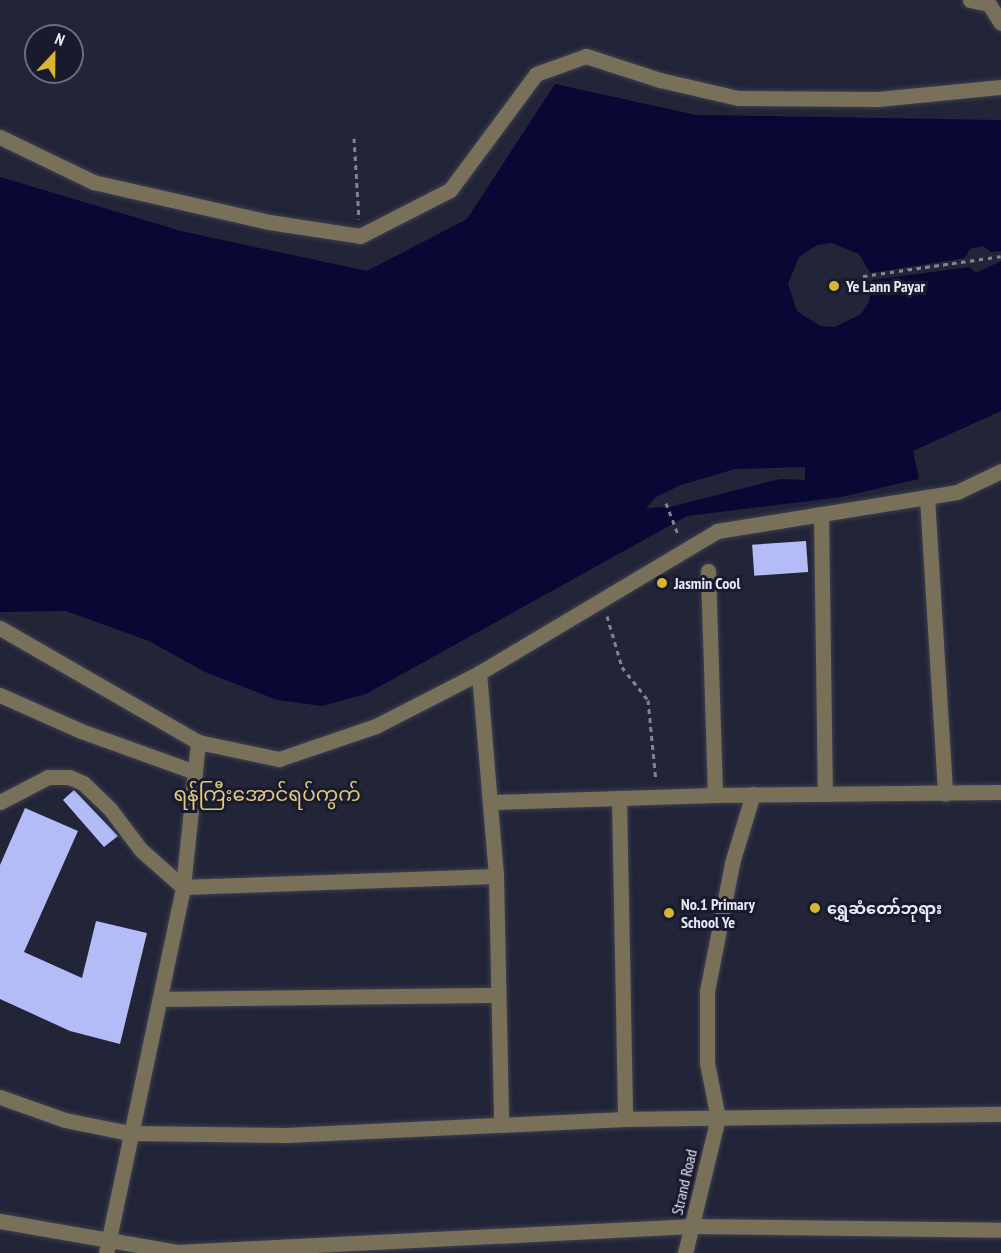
<!DOCTYPE html>
<html>
<head>
<meta charset="utf-8">
<style>
  body { margin:0 }
  #map { position:relative; width:1001px; height:1253px; overflow:hidden; background:#222437; font-family:"PT Sans Narrow","Noto Sans Myanmar",sans-serif }
  div>[style] { position:absolute }
  [style*='--x'] { left:calc(var(--x)*1px); top:calc(var(--y)*1px); width:calc(var(--w)*1px); rotate:calc(var(--a)*1deg) }
  .water>* { inset:0; background:#0b0734 }
  .pier>* { inset:0; background:#222437 }
  .building>* { inset:0; background:#b4bcf7; transform-origin:0 0 }
  .path>* { height:3px; margin-top:-1.5px; transform-origin:0; background:repeating-linear-gradient(90deg,#828494 0 4.5px,transparent 0 9px) }
  .roads { filter:drop-shadow(0 0 2px #3e4052) drop-shadow(0 0 2px #3e4052) }
  .minor>* { height:15px; margin:-7.5px; padding:0 7.5px; transform-origin:7.5px; border-radius:7.5px; background:#787058 }
  .dots>* { width:16px; height:16px; translate:-50% -50%; box-sizing:border-box; border:3px solid #191b2d; border-radius:50% }
  span { translate:-50% -50%; white-space:nowrap; text-align:center; line-height:1.15; -webkit-text-stroke:6px #191b2d; paint-order:stroke }
  .poi-label { font-size:16px; color:#e7e9f6; font-weight:700 }
  .left { translate:0 -50%; text-align:left }
  .street-label { font-size:16px; color:#e7e9f6 }
  .quarter-label { font-size:20px; color:#e0c97c }
  .north { position:absolute; left:24px; top:24px; width:60px; height:60px; box-sizing:border-box; background:#191b2d; border:2px solid #6b6d7d; border-radius:50%; rotate:22deg; font-size:16px; font-weight:700; line-height:24px; text-align:center; color:#e7e9f6 }
  .north::after { content:''; display:block; margin:auto; width:21px; height:27px; background:#d7b434; clip-path:polygon(50% 0,100% 100%,50% 72%,0 100%) }
</style>
</head>
<body>
<div id="map">
  <div class="water">
    <i style="clip-path:polygon(evenodd,555px 84px,696px 115px,1001px 120px,1001px 411px,913px 451px,919px 479px,841px 497px,687px 516px,366px 694px,322px 706px,277px 700px,205px 672px,149px 641px,66px 611px,0 612px,0 177px,181px 231px,367px 271px,467px 219px,555px 84px,805px 467px,805px 480px,780px 479px,670px 507px,646px 508px,656px 497px,681px 485px,735px 469px,805px 467px)"></i>
  </div>
  <div class="pier">
    <i style="clip-path:polygon(832px 243px,859px 254px,870px 273px,965px 258px,970px 249px,983px 246px,991px 252px,1001px 251px,1001px 261px,976px 273px,969px 267px,872px 280px,869px 302px,861px 314px,835px 327px,820px 326px,797px 311px,788px 284px,799px 257px,817px 245px)"></i>
  </div>
  <div class="building">
    <i style="left:806px;top:541px;width:31px;height:54px;rotate:86deg"></i>
    <i style="clip-path:polygon(74px 790px,118px 836px,104px 847px,63px 800px)"></i>
    <i style="clip-path:polygon(25px 808px,78px 831px,24px 952px,82px 978px,96px 921px,147px 933px,120px 1044px,70px 1031px,0 999px,0 865px)"></i>
  </div>
  <div class="path">
    <i style="--x:354;--y:138;--w:81;--a:86.5"></i>
    <i style="--x:863;--y:276;--w:139;--a:-8.2"></i>
    <i style="--x:666;--y:503;--w:34;--a:69"></i>
    <i style="--x:607;--y:616;--w:53;--a:73.6"></i>
    <i style="--x:622;--y:667;--w:42;--a:51.8"></i>
    <i style="--x:648;--y:700;--w:81;--a:84.4"></i>
  </div>
  <div class="roads">
    <div class="minor">
      <i style="--x:970;--y:0;--w:19;--a:12"></i>
      <i style="--x:989;--y:4;--w:22;--a:58"></i>
      <i style="--x:0;--y:137;--w:103;--a:25.8"></i>
      <i style="--x:93;--y:182;--w:180;--a:12.8"></i>
      <i style="--x:269;--y:222;--w:92;--a:8.7"></i>
      <i style="--x:360;--y:236;--w:101;--a:-27.1"></i>
      <i style="--x:450;--y:190;--w:144;--a:-53.4"></i>
      <i style="--x:536;--y:74;--w:53;--a:-19.8"></i>
      <i style="--x:586;--y:56;--w:78;--a:18"></i>
      <i style="--x:660;--y:80;--w:80;--a:13"></i>
      <i style="--x:738;--y:98;--w:140;--a:0.4"></i>
      <i style="--x:878;--y:99;--w:124;--a:-5.6"></i>
      <i style="--x:927;--y:497;--w:297;--a:86.5"></i>
      <i style="--x:821;--y:514;--w:280;--a:89.2"></i>
      <i style="--x:708;--y:571;--w:224;--a:88.2"></i>
      <i style="--x:0;--y:628;--w:228;--a:29.9"></i>
      <i style="--x:198;--y:742;--w:83;--a:11.9"></i>
      <i style="--x:279;--y:759;--w:102;--a:-18.8"></i>
      <i style="--x:376;--y:726;--w:116;--a:-27.2"></i>
      <i style="--x:479;--y:673;--w:204;--a:85.2"></i>
      <i style="--x:496;--y:876;--w:249;--a:88.8"></i>
      <i style="--x:479;--y:673;--w:277;--a:-30.8"></i>
      <i style="--x:717;--y:531;--w:243;--a:-9.2"></i>
      <i style="--x:957;--y:492;--w:49;--a:-25.5"></i>
      <i style="--x:0;--y:695;--w:89;--a:24"></i>
      <i style="--x:81;--y:731;--w:121;--a:19.8"></i>
      <i style="--x:619;--y:798;--w:321;--a:88.9"></i>
      <i style="--x:0;--y:802;--w:54;--a:-27.5"></i>
      <i style="--x:48;--y:777;--w:21;--a:0"></i>
      <i style="--x:69;--y:777;--w:15;--a:23"></i>
      <i style="--x:83;--y:783;--w:37;--a:44"></i>
      <i style="--x:110;--y:809;--w:51;--a:52.9"></i>
      <i style="--x:141;--y:850;--w:56;--a:41.4"></i>
      <i style="--x:183;--y:887;--w:313;--a:-2"></i>
      <i style="--x:493;--y:802;--w:222;--a:-1.8"></i>
      <i style="--x:715;--y:795;--w:286;--a:-0.6"></i>
      <i style="--x:162;--y:999;--w:336;--a:-0.7"></i>
      <i style="--x:0;--y:1097;--w:69;--a:19.5"></i>
      <i style="--x:65;--y:1120;--w:65;--a:11.5"></i>
      <i style="--x:129;--y:1133;--w:157;--a:0.7"></i>
      <i style="--x:286;--y:1135;--w:339;--a:-2.7"></i>
      <i style="--x:625;--y:1119;--w:376;--a:-0.8"></i>
      <i style="--x:0;--y:1221;--w:181;--a:9.9"></i>
      <i style="--x:178;--y:1252;--w:515;--a:-2.9"></i>
      <i style="--x:692;--y:1226;--w:309;--a:0.7"></i>
      <i style="--x:106;--y:1253;--w:374;--a:-78.1"></i>
      <i style="--x:183;--y:887;--w:146;--a:-84.1"></i>
      <i style="--x:685;--y:1253;--w:139;--a:-76.3"></i>
      <i style="--x:718;--y:1118;--w:56;--a:-101.3"></i>
      <i style="--x:707;--y:1063;--w:72;--a:-90"></i>
      <i style="--x:707;--y:991;--w:130;--a:-78.9"></i>
      <i style="--x:732;--y:863;--w:72;--a:-73.1"></i>
    </div>
  </div>
  <div class="dots">
    <i style="left:834px;top:286px;background:#d7b434"></i>
    <i style="left:662px;top:583px;background:#d7b434"></i>
    <i style="left:815px;top:908px;background:#d7b434"></i>
    <i style="left:669px;top:913px;background:#d7b434"></i>
  </div>
  <div class="poi-label">
    <span class="left" style="left:846px;top:286px">Ye Lann Payar</span>
    <span class="left" style="left:674px;top:583px">Jasmin Cool</span>
    <span class="left" style="left:681px;top:913px">No.1 Primary<br>School Ye</span>
    <span class="left" style="left:827px;top:908px">ရွှေဆံတော်ဘုရား</span>
  </div>
  <div class="street-label">
    <span style="left:684px;top:1182px;rotate:-77deg">Strand Road</span>
  </div>
  <div class="quarter-label">
    <span style="left:267px;top:794px">ရန်ကြီးအောင်ရပ်ကွက်</span>
  </div>
  <div class="north">N</div>
</div>
</body>
</html>
